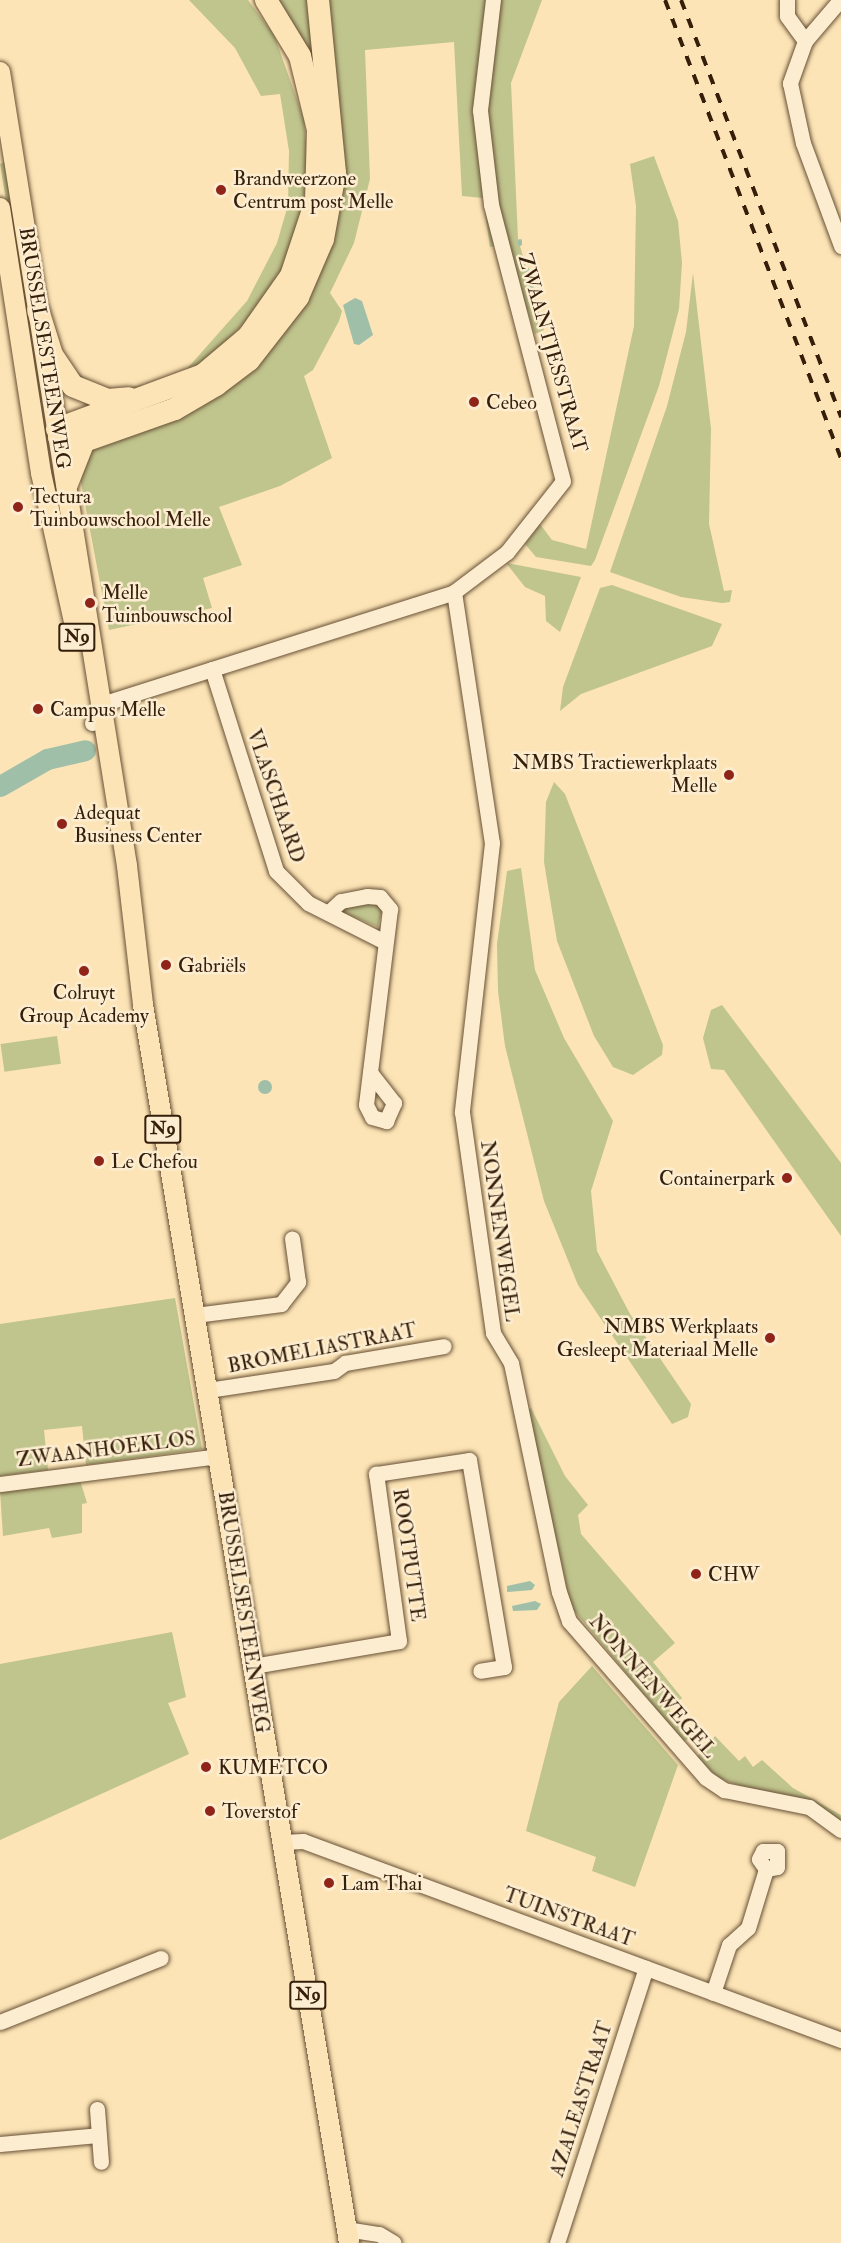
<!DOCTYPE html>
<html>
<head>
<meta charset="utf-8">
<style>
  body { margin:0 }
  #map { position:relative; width:841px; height:2243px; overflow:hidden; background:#fce4b6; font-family:"IM FELL Double Pica",serif }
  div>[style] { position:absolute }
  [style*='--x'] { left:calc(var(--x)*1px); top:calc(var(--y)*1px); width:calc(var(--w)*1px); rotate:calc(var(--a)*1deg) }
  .green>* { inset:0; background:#c0c48d; transform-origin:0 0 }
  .water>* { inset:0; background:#a0bfa9 }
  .round { border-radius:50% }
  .stream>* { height:4px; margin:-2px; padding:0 2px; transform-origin:2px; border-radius:2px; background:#a0bfa9 }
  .river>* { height:21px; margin:-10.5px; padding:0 10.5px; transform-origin:10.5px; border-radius:10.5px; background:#a0bfa9 }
  .roads { filter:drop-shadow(0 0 2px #675035) drop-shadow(0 0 2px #675035) }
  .minor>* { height:15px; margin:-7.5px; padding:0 7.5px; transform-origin:7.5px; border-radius:7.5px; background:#fdedd0 }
  .major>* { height:20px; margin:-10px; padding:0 10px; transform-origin:10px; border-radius:10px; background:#fce4b6 }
  .highway>* { height:22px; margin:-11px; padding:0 11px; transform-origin:11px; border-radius:11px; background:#fce4b6 }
  .rail>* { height:4px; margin-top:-2px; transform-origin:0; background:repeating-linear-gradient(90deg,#351e0a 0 10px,transparent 0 20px) }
  .dots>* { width:16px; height:16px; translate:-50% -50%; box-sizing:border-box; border:3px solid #fdedd0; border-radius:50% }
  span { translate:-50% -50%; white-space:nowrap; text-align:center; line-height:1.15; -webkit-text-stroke:5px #fdedd0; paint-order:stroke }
  .shield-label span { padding:2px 4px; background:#fdedd0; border:2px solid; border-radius:4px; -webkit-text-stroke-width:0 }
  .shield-label { font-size:18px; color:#351e0a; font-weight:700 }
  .poi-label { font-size:20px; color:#351e0a }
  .left { translate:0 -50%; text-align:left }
  .right { translate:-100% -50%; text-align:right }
  .street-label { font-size:20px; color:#351e0a }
</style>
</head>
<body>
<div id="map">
  <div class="green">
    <i style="clip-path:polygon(189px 0,248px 0,274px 35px,304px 119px,308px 168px,302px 218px,281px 275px,260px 308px,209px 358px,181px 377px,127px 394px,82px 385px,70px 366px,93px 385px,117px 389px,156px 383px,185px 371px,247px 301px,277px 243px,288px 205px,289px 151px,280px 94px,261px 96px,235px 48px)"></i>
    <i style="clip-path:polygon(273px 0,309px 0,325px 122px)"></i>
    <i style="clip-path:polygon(327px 0,542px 0,511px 83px,518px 239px,544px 330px,535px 334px,506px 244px,490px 247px,483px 198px,462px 196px,454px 42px,365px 50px,370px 179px,354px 243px,330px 293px,342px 311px,339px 321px,313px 370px,304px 376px,332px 458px,280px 486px,219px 507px,242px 565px,203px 578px,212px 608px,109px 630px,79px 472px,90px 451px,255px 366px,305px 301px,332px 241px,344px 173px)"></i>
    <i style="clip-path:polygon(654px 156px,678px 221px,682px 263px,679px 309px,659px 386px,595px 560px,591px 566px,536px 557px,525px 544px,540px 524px,552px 540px,586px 549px,634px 326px,636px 206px,630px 164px)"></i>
    <i style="clip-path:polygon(10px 160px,47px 400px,39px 402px,0 164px)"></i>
    <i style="clip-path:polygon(693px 273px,711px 429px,709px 524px,724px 591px,732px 590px,730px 602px,722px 603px,681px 597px,610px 572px,667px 406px,686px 332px)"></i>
    <i style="clip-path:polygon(506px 563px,581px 577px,560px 632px,546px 621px,545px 596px,525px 587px)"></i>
    <i style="clip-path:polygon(612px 585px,722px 624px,712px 646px,581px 694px,560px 711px,563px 687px,600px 588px)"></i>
    <i style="clip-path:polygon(554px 782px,565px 794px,663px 1045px,662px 1055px,633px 1075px,613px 1067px,594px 1036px,557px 941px,544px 862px,546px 802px)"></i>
    <i style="clip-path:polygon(521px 868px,535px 970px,564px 1038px,613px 1121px,591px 1191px,597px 1251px,630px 1314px,691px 1404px,688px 1417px,672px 1424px,578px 1285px,544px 1201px,505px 1046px,498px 991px,497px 944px,507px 871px)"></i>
    <i style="clip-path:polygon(374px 900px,383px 905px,378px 927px,340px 911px,344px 905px)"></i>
    <i style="clip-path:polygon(722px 1005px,841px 1163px,841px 1236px,724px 1070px,711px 1069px,703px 1038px,711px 1010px)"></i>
    <i style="left:57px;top:1036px;width:28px;height:57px;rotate:82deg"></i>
    <i style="clip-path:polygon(175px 1298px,202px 1449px,86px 1465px,82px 1426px,44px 1430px,48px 1470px,0 1476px,0 1324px)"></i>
    <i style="clip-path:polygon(531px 1408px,565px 1476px,588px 1505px,578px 1515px,581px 1534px,675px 1643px,653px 1662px,682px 1698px,669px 1710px,695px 1738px,683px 1741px,571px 1607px,527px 1410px)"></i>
    <i style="clip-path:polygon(80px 1480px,87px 1503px,82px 1504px,82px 1533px,52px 1538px,49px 1528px,3px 1536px,0 1491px)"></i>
    <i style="clip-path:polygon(172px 1632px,186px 1697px,168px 1703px,189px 1754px,0 1840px,0 1664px)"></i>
    <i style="clip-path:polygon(592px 1666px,678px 1765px,635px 1887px,592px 1871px,596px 1857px,526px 1831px,559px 1702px)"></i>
    <i style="clip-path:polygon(715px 1736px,739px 1761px,745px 1756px,753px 1767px,762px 1760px,793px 1788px,841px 1815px,841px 1823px,718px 1778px,697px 1757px)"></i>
  </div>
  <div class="water">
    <i style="clip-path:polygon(355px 298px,362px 301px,373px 335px,359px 345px,354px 344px,343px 305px)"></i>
    <i class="round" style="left:258px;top:1080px;width:14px;height:14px"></i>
    <i style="clip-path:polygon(530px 1581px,535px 1585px,532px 1590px,507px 1592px,507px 1586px)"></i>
    <i style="clip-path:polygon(535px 1601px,541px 1604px,537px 1610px,513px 1611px,512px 1606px)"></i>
  </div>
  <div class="stream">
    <i style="--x:520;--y:241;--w:3;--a:90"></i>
    <i style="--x:527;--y:269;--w:49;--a:77.1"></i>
  </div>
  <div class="river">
    <i style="--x:0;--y:786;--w:54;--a:-29.9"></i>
    <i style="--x:47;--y:759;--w:39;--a:-13"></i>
  </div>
  <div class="roads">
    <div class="minor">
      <i style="--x:787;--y:0;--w:16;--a:90"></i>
      <i style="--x:787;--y:16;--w:31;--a:54"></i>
      <i style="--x:840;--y:0;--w:54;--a:130.5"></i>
      <i style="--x:805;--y:41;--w:45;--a:109.7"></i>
      <i style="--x:790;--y:83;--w:61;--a:77.8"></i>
      <i style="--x:803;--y:143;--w:110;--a:69.7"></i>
      <i style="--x:454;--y:592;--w:254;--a:81.4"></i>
      <i style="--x:492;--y:843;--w:271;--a:96.4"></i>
      <i style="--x:462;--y:1112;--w:223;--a:82"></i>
      <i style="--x:493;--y:1333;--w:35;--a:59"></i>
      <i style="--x:511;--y:1363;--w:234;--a:78.2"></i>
      <i style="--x:559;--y:1592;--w:31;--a:71"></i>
      <i style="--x:569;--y:1621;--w:208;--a:48.9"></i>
      <i style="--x:706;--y:1778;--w:22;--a:34"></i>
      <i style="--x:724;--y:1790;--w:87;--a:11.3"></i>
      <i style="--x:809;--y:1807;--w:39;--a:36"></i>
      <i style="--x:212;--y:669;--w:212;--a:72.4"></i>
      <i style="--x:276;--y:871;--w:45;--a:45"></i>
      <i style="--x:308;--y:903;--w:86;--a:26.9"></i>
      <i style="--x:92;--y:723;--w:24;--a:-57"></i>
      <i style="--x:105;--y:703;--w:366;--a:-17.6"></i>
      <i style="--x:454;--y:592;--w:66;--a:-37"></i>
      <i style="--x:507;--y:552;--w:90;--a:-51.7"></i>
      <i style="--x:563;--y:481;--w:286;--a:-104.6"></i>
      <i style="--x:491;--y:204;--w:95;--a:-96.7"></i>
      <i style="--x:480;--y:110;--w:111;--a:-83.3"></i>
      <i style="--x:329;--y:912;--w:16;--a:-43"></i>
      <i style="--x:341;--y:901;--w:26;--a:-11"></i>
      <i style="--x:367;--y:896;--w:13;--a:4"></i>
      <i style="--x:380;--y:897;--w:16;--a:50"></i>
      <i style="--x:390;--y:909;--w:197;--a:97"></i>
      <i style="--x:366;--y:1105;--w:13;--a:63"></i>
      <i style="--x:372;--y:1117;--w:15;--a:16"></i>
      <i style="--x:386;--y:1121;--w:20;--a:-66"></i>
      <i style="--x:394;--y:1103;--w:39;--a:-128"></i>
      <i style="--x:195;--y:1315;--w:87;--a:-7.3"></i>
      <i style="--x:281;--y:1304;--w:28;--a:-52"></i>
      <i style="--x:298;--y:1282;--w:44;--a:-97.8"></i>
      <i style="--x:208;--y:1390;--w:127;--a:-8.6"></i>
      <i style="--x:334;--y:1371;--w:14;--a:-36"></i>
      <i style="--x:345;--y:1363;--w:100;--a:-9.7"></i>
      <i style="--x:0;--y:1484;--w:220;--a:-7.3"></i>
      <i style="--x:253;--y:1666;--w:148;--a:-9.7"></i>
      <i style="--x:399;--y:1641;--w:169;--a:-97.8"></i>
      <i style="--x:376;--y:1474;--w:94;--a:-8.6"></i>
      <i style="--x:469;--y:1460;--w:210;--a:80.4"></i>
      <i style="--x:504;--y:1667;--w:24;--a:171"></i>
      <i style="--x:282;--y:1842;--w:21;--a:-3"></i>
      <i style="--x:303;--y:1841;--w:574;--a:20.3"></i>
      <i style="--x:713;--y:1993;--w:51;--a:-71.6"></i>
      <i style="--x:729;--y:1945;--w:25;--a:-42"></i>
      <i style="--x:748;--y:1928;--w:62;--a:-73"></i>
      <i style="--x:766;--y:1869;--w:11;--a:-10"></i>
      <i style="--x:777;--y:1867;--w:16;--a:-90"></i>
      <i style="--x:777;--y:1851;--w:14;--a:180"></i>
      <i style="--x:763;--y:1851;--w:9;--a:117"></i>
      <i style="--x:759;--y:1859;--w:12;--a:55"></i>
      <i style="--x:0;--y:2022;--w:173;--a:-21.7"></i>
      <i style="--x:97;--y:2109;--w:53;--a:85.7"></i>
      <i style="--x:0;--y:2144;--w:98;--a:-5.2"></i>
      <i style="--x:346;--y:2229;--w:33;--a:9"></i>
      <i style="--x:379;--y:2234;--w:17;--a:31"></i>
      <i style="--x:557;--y:2243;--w:289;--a:-72.1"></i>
    </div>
    <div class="major">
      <i style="--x:0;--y:72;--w:804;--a:80.91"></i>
      <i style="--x:127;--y:866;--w:140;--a:83.4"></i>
      <i style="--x:143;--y:1005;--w:1255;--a:80.55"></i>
      <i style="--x:0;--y:208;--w:268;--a:81.2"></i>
      <i style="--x:41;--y:473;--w:166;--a:77.5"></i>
    </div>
    <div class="highway">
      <i style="--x:38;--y:310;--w:47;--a:72.7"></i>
      <i style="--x:52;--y:355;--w:37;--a:56"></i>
      <i style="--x:73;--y:386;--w:38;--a:22"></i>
      <i style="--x:108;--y:400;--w:21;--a:-5"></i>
      <i style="--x:57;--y:429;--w:156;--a:-20.3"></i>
      <i style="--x:203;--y:375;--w:59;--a:-40.2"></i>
      <i style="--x:248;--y:337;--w:75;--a:-54.8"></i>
      <i style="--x:291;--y:276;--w:79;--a:-71.6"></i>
      <i style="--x:316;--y:201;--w:71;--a:-88.4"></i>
      <i style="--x:318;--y:130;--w:76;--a:-103.7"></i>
      <i style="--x:300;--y:56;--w:66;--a:-121.3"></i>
      <i style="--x:59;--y:437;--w:25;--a:9"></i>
      <i style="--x:84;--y:441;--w:96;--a:-19.4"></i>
      <i style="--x:175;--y:409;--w:48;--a:-30.3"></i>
      <i style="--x:216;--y:385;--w:41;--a:-37.1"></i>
      <i style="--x:249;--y:360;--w:80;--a:-52.1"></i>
      <i style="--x:298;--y:297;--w:63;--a:-66.7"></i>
      <i style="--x:323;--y:239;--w:67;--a:-79.7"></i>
      <i style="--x:335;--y:173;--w:174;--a:-95.6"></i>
      <i style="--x:67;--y:484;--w:46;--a:-68.4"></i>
    </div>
  </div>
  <div class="rail">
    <i style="--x:665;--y:0;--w:491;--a:69"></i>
    <i style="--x:681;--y:0;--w:447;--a:69"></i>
  </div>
  <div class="dots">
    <i style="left:221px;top:190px;background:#8f2418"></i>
    <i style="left:474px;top:402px;background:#8f2418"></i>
    <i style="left:18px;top:507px;background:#8f2418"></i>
    <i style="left:90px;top:603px;background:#8f2418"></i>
    <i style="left:38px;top:709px;background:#8f2418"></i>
    <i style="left:729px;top:775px;background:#8f2418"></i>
    <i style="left:62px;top:824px;background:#8f2418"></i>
    <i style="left:166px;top:965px;background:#8f2418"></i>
    <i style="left:84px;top:971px;background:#8f2418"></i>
    <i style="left:99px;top:1161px;background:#8f2418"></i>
    <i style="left:787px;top:1178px;background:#8f2418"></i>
    <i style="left:770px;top:1338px;background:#8f2418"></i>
    <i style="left:696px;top:1574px;background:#8f2418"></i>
    <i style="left:206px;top:1767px;background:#8f2418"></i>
    <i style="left:210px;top:1811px;background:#8f2418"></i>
    <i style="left:329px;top:1883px;background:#8f2418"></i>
  </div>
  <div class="shield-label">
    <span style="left:77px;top:637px">N9</span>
    <span style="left:163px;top:1129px">N9</span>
    <span style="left:308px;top:1995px">N9</span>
  </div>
  <div class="poi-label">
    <span class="left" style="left:233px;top:190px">Brandweerzone<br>Centrum post Melle</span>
    <span class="left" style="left:486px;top:402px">Cebeo</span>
    <span class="left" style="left:30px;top:508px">Tectura<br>Tuinbouwschool Melle</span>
    <span class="left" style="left:102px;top:604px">Melle<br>Tuinbouwschool</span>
    <span class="left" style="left:50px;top:709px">Campus Melle</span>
    <span class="right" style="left:717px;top:774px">NMBS Tractiewerkplaats<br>Melle</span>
    <span class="left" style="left:74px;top:824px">Adequat<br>Business Center</span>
    <span class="left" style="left:178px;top:965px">Gabriëls</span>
    <span style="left:84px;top:1004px">Colruyt<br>Group Academy</span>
    <span class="left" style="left:111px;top:1161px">Le Chefou</span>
    <span class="right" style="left:775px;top:1178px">Containerpark</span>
    <span class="right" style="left:758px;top:1338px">NMBS Werkplaats<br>Gesleept Materiaal Melle</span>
    <span class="left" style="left:708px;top:1574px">CHW</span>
    <span class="left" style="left:218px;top:1767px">KUMETCO</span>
    <span class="left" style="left:222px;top:1811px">Toverstof</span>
    <span class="left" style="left:341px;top:1883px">Lam Thai</span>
  </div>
  <div class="street-label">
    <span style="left:45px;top:348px;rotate:81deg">BRUSSELSESTEENWEG</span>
    <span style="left:553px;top:353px;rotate:74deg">ZWAANTJESSTRAAT</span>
    <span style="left:276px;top:796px;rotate:71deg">VLASCHAARD</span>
    <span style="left:500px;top:1231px;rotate:82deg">NONNENWEGEL</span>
    <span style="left:322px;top:1348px;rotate:-11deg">BROMELIASTRAAT</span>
    <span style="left:106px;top:1449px;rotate:-7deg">ZWAANHOEKLOS</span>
    <span style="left:409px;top:1555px;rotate:82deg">ROOTPUTTE</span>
    <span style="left:244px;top:1612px;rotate:81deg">BRUSSELSESTEENWEG</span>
    <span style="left:653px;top:1686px;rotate:49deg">NONNENWEGEL</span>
    <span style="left:569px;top:1917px;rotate:20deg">TUINSTRAAT</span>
    <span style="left:581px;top:2099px;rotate:-72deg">AZALEASTRAAT</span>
  </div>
</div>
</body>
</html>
